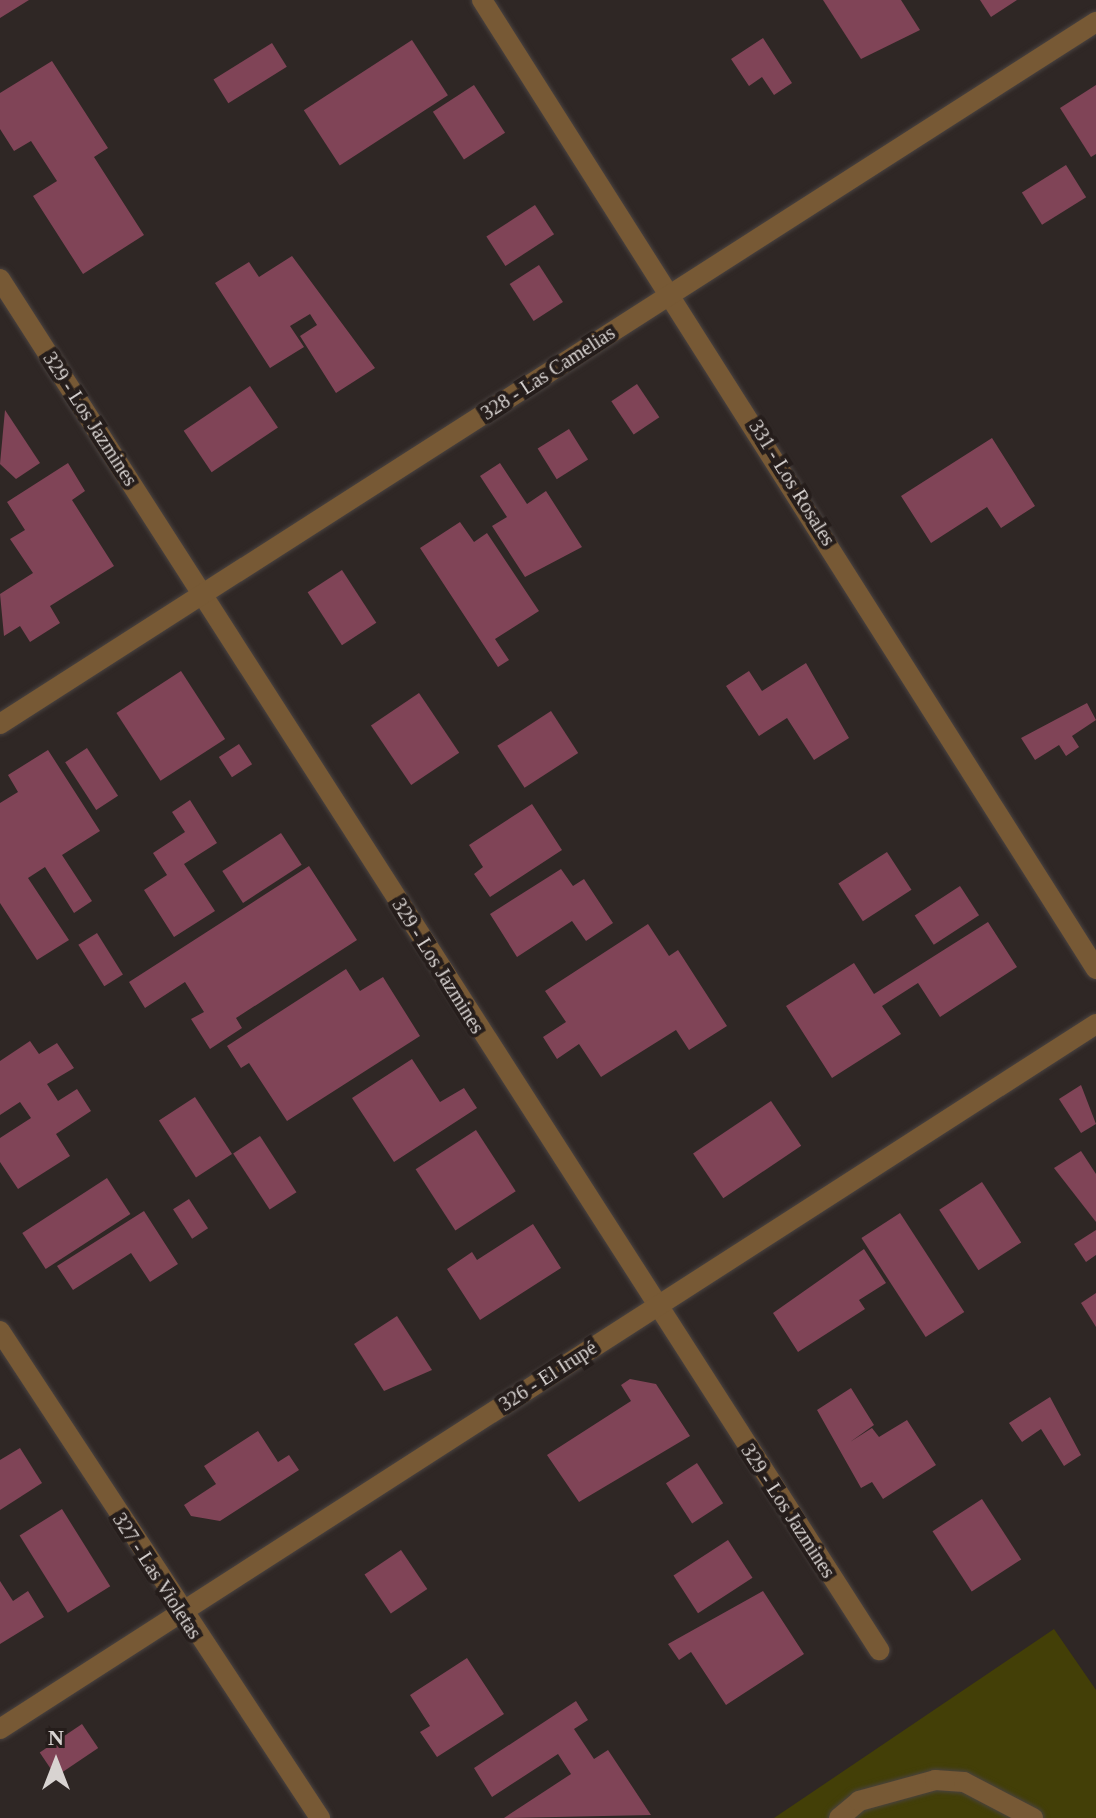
<!DOCTYPE html>
<html>
<head>
<meta charset="utf-8">
<style>
  body { margin:0 }
  #map { position:relative; width:1096px; height:1818px; overflow:hidden; background:#2f2725; font-family:Georgia,serif }
  div>[style] { position:absolute }
  [style*='--x'] { left:calc(var(--x)*1px); top:calc(var(--y)*1px); width:calc(var(--w)*1px); rotate:calc(var(--a)*1deg) }
  .green>* { inset:0; background:#433f07 }
  .building>* { inset:0; background:#804457; transform-origin:0 0 }
  .roads { filter:drop-shadow(0 0 2px #4a4341) drop-shadow(0 0 2px #4a4341) }
  .lane>* { height:20px; margin:-10px; padding:0 10px; transform-origin:10px; border-radius:10px; background:#775935 }
  .street>* { height:20px; margin:-10px; padding:0 10px; transform-origin:10px; border-radius:10px; background:#775935 }
  span { translate:-50% -50%; white-space:nowrap; text-align:center; line-height:1.15; -webkit-text-stroke:8px #251d1b; paint-order:stroke }
  .street-label { font-size:20px; color:#d8d3d1 }
  .north { position:absolute; left:16px; top:1722px; width:80px; height:80px; -webkit-text-stroke:6px #251d1b; paint-order:stroke; rotate:0deg; font-size:22px; font-weight:700; line-height:32px; text-align:center; color:#d8d3d1 }
  .north::after { content:''; display:block; margin:auto; width:28px; height:36px; background:#d8d3d1; clip-path:polygon(50% 0,100% 100%,50% 72%,0 100%) }
</style>
</head>
<body>
<div id="map">
  <div class="green">
    <i style="clip-path:polygon(1054px 1629px,1096px 1690px,1096px 1818px,774px 1818px)"></i>
  </div>
  <div class="building">
    <i style="clip-path:polygon(0 0,29px 0,0 18px)"></i>
    <i style="clip-path:polygon(823px 0,901px 0,920px 30px,861px 59px)"></i>
    <i style="clip-path:polygon(980px 0,1017px 0,991px 17px)"></i>
    <i style="clip-path:polygon(763px 38px,792px 83px,774px 95px,762px 77px,749px 86px,731px 59px)"></i>
    <i style="left:412px;top:40px;width:66px;height:129px;rotate:57deg"></i>
    <i style="left:272px;top:43px;width:28px;height:69px;rotate:58deg"></i>
    <i style="clip-path:polygon(52px 61px,108px 148px,94px 157px,144px 235px,83px 274px,33px 196px,57px 181px,31px 141px,14px 151px,0 129px,0 93px)"></i>
    <i style="left:474px;top:85px;width:57px;height:49px;rotate:57deg"></i>
    <i style="clip-path:polygon(1096px 85px,1096px 154px,1091px 157px,1060px 108px)"></i>
    <i style="left:1066px;top:165px;width:38px;height:52px;rotate:58deg"></i>
    <i style="left:535px;top:205px;width:35px;height:58px;rotate:57deg"></i>
    <i style="clip-path:polygon(292px 256px,375px 368px,336px 393px,300px 336px,317px 325px,310px 314px,290px 326px,304px 347px,270px 368px,215px 283px,249px 262px,259px 277px)"></i>
    <i style="left:539px;top:265px;width:44px;height:35px;rotate:57deg"></i>
    <i style="left:637px;top:384px;width:40px;height:31px;rotate:56deg"></i>
    <i style="left:250px;top:386px;width:50px;height:80px;rotate:56deg"></i>
    <i style="clip-path:polygon(5px 410px,40px 463px,16px 479px,0 464px)"></i>
    <i style="left:569px;top:429px;width:36px;height:37px;rotate:58deg"></i>
    <i style="clip-path:polygon(992px 438px,1035px 506px,1001px 528px,987px 507px,931px 543px,901px 496px)"></i>
    <i style="clip-path:polygon(68px 463px,85px 491px,72px 500px,114px 566px,50px 606px,60px 623px,30px 642px,20px 626px,4px 636px,0 594px,33px 573px,10px 539px,25px 530px,7px 502px)"></i>
    <i style="clip-path:polygon(500px 463px,527px 504px,546px 491px,582px 547px,525px 577px,492px 526px,507px 517px,480px 476px)"></i>
    <i style="clip-path:polygon(460px 522px,474px 542px,487px 533px,539px 611px,495px 639px,509px 660px,498px 667px,420px 548px)"></i>
    <i style="left:342px;top:570px;width:63px;height:41px;rotate:57deg"></i>
    <i style="clip-path:polygon(806px 663px,849px 738px,814px 760px,787px 718px,759px 736px,726px 686px,749px 671px,762px 691px)"></i>
    <i style="left:181px;top:671px;width:81px;height:77px;rotate:57deg"></i>
    <i style="left:419px;top:693px;width:72px;height:58px;rotate:56deg"></i>
    <i style="clip-path:polygon(1087px 703px,1096px 720px,1072px 736px,1079px 747px,1066px 756px,1059px 745px,1035px 760px,1021px 738px)"></i>
    <i style="left:551px;top:711px;width:50px;height:64px;rotate:57deg"></i>
    <i style="left:239px;top:744px;width:24px;height:24px;rotate:57deg"></i>
    <i style="left:87px;top:748px;width:57px;height:26px;rotate:57deg"></i>
    <i style="clip-path:polygon(48px 750px,100px 831px,62px 855px,92px 901px,74px 913px,45px 867px,28px 878px,69px 940px,37px 960px,0 903px,0 803px,18px 792px,8px 775px)"></i>
    <i style="clip-path:polygon(190px 800px,217px 843px,184px 864px,215px 911px,174px 937px,144px 890px,167px 875px,153px 853px,185px 832px,172px 812px)"></i>
    <i style="clip-path:polygon(532px 804px,562px 850px,490px 897px,474px 874px,483px 867px,469px 845px)"></i>
    <i style="left:281px;top:833px;width:38px;height:70px;rotate:57deg"></i>
    <i style="left:887px;top:852px;width:45px;height:58px;rotate:57deg"></i>
    <i style="clip-path:polygon(309px 866px,357px 940px,236px 1018px,242px 1028px,210px 1049px,191px 1019px,204px 1012px,185px 982px,145px 1008px,129px 982px)"></i>
    <i style="clip-path:polygon(561px 869px,573px 886px,584px 879px,613px 923px,586px 941px,572px 921px,517px 957px,490px 914px)"></i>
    <i style="left:960px;top:886px;width:35px;height:54px;rotate:57deg"></i>
    <i style="clip-path:polygon(988px 922px,1017px 967px,940px 1017px,918px 983px,882px 1006px,901px 1034px,832px 1078px,786px 1006px,854px 963px,874px 994px)"></i>
    <i style="clip-path:polygon(648px 924px,669px 956px,678px 950px,727px 1026px,689px 1050px,676px 1030px,601px 1077px,579px 1044px,557px 1059px,543px 1037px,566px 1022px,545px 991px)"></i>
    <i style="left:97px;top:933px;width:49px;height:22px;rotate:58deg"></i>
    <i style="clip-path:polygon(346px 969px,360px 991px,383px 977px,420px 1036px,287px 1121px,249px 1063px,241px 1068px,227px 1046px)"></i>
    <i style="clip-path:polygon(30px 1041px,39px 1054px,57px 1043px,74px 1068px,47px 1084px,58px 1101px,77px 1089px,91px 1111px,56px 1134px,70px 1156px,18px 1189px,0 1162px,0 1138px,31px 1118px,20px 1102px,0 1115px,0 1061px)"></i>
    <i style="clip-path:polygon(412px 1059px,440px 1102px,464px 1088px,477px 1108px,394px 1162px,352px 1098px)"></i>
    <i style="clip-path:polygon(1081px 1085px,1096px 1124px,1081px 1133px,1059px 1099px)"></i>
    <i style="left:195px;top:1097px;width:68px;height:43px;rotate:57deg"></i>
    <i style="left:771px;top:1101px;width:54px;height:94px;rotate:56deg"></i>
    <i style="left:476px;top:1130px;width:73px;height:72px;rotate:57deg"></i>
    <i style="left:260px;top:1136px;width:67px;height:32px;rotate:57deg"></i>
    <i style="clip-path:polygon(1081px 1151px,1096px 1174px,1096px 1222px,1054px 1168px)"></i>
    <i style="left:107px;top:1178px;width:43px;height:101px;rotate:57deg"></i>
    <i style="left:982px;top:1182px;width:72px;height:51px;rotate:57deg"></i>
    <i style="left:189px;top:1199px;width:35px;height:19px;rotate:57deg"></i>
    <i style="clip-path:polygon(144px 1211px,178px 1264px,150px 1282px,131px 1253px,73px 1290px,57px 1266px)"></i>
    <i style="left:900px;top:1213px;width:118px;height:46px;rotate:57deg"></i>
    <i style="clip-path:polygon(533px 1224px,561px 1268px,480px 1320px,447px 1269px,472px 1252px,477px 1260px)"></i>
    <i style="clip-path:polygon(1096px 1230px,1096px 1255px,1086px 1262px,1074px 1244px)"></i>
    <i style="clip-path:polygon(864px 1249px,886px 1283px,859px 1300px,865px 1309px,798px 1352px,773px 1313px)"></i>
    <i style="clip-path:polygon(1096px 1293px,1096px 1327px,1081px 1303px)"></i>
    <i style="clip-path:polygon(397px 1316px,432px 1370px,384px 1391px,354px 1344px)"></i>
    <i style="clip-path:polygon(630px 1379px,656px 1384px,690px 1436px,579px 1502px,547px 1455px,631px 1401px,621px 1385px)"></i>
    <i style="clip-path:polygon(851px 1388px,874px 1425px,850px 1442px,872px 1428px,879px 1437px,907px 1420px,936px 1465px,883px 1499px,872px 1482px,861px 1488px,817px 1410px)"></i>
    <i style="clip-path:polygon(1050px 1397px,1081px 1455px,1064px 1466px,1041px 1429px,1022px 1442px,1009px 1423px)"></i>
    <i style="clip-path:polygon(258px 1431px,278px 1462px,289px 1455px,299px 1470px,220px 1521px,191px 1516px,184px 1505px,216px 1484px,204px 1466px)"></i>
    <i style="clip-path:polygon(20px 1448px,42px 1483px,0 1510px,0 1460px)"></i>
    <i style="left:697px;top:1463px;width:48px;height:37px;rotate:57deg"></i>
    <i style="left:982px;top:1499px;width:72px;height:59px;rotate:57deg"></i>
    <i style="left:62px;top:1509px;width:91px;height:50px;rotate:58deg"></i>
    <i style="left:728px;top:1540px;width:45px;height:65px;rotate:57deg"></i>
    <i style="left:401px;top:1550px;width:47px;height:44px;rotate:56deg"></i>
    <i style="clip-path:polygon(0 1581px,13px 1601px,28px 1591px,44px 1617px,0 1644px)"></i>
    <i style="clip-path:polygon(763px 1591px,804px 1654px,726px 1705px,691px 1652px,679px 1660px,668px 1644px)"></i>
    <i style="clip-path:polygon(467px 1658px,504px 1714px,437px 1757px,420px 1732px,430px 1726px,410px 1695px)"></i>
    <i style="clip-path:polygon(576px 1701px,588px 1720px,574px 1729px,594px 1759px,608px 1750px,651px 1815px,504px 1818px,571px 1774px,558px 1754px,492px 1797px,474px 1768px)"></i>
    <i style="left:82px;top:1724px;width:29px;height:51px;rotate:56deg"></i>
  </div>
  <div class="roads">
    <div class="lane">
      <i style="--x:839;--y:1818;--w:26;--a:-40"></i>
      <i style="--x:859;--y:1801;--w:79;--a:-15.4"></i>
      <i style="--x:935;--y:1780;--w:29;--a:4"></i>
      <i style="--x:964;--y:1782;--w:78;--a:27.6"></i>
    </div>
    <div class="street">
      <i style="--x:482;--y:0;--w:1147;--a:57.64"></i>
      <i style="--x:0;--y:279;--w:1629;--a:57.33"></i>
      <i style="--x:0;--y:724;--w:1302;--a:-32.64"></i>
      <i style="--x:0;--y:1331;--w:583;--a:56.69"></i>
      <i style="--x:0;--y:1729;--w:1303;--a:-32.75"></i>
    </div>
  </div>
  <div class="street-label">
    <span style="left:548px;top:373px;rotate:-33deg">328 - Las Camelias</span>
    <span style="left:90px;top:419px;rotate:57deg">329 - Los Jazmines</span>
    <span style="left:792px;top:483px;rotate:58deg">331 - Los Rosales</span>
    <span style="left:438px;top:966px;rotate:58deg">329 - Los Jazmines</span>
    <span style="left:548px;top:1376px;rotate:-33deg">326 - El Irupé</span>
    <span style="left:788px;top:1511px;rotate:57deg">329 - Los Jazmines</span>
    <span style="left:157px;top:1576px;rotate:57deg">327 - Las Violetas</span>
  </div>
  <div class="north">N</div>
</div>
</body>
</html>
